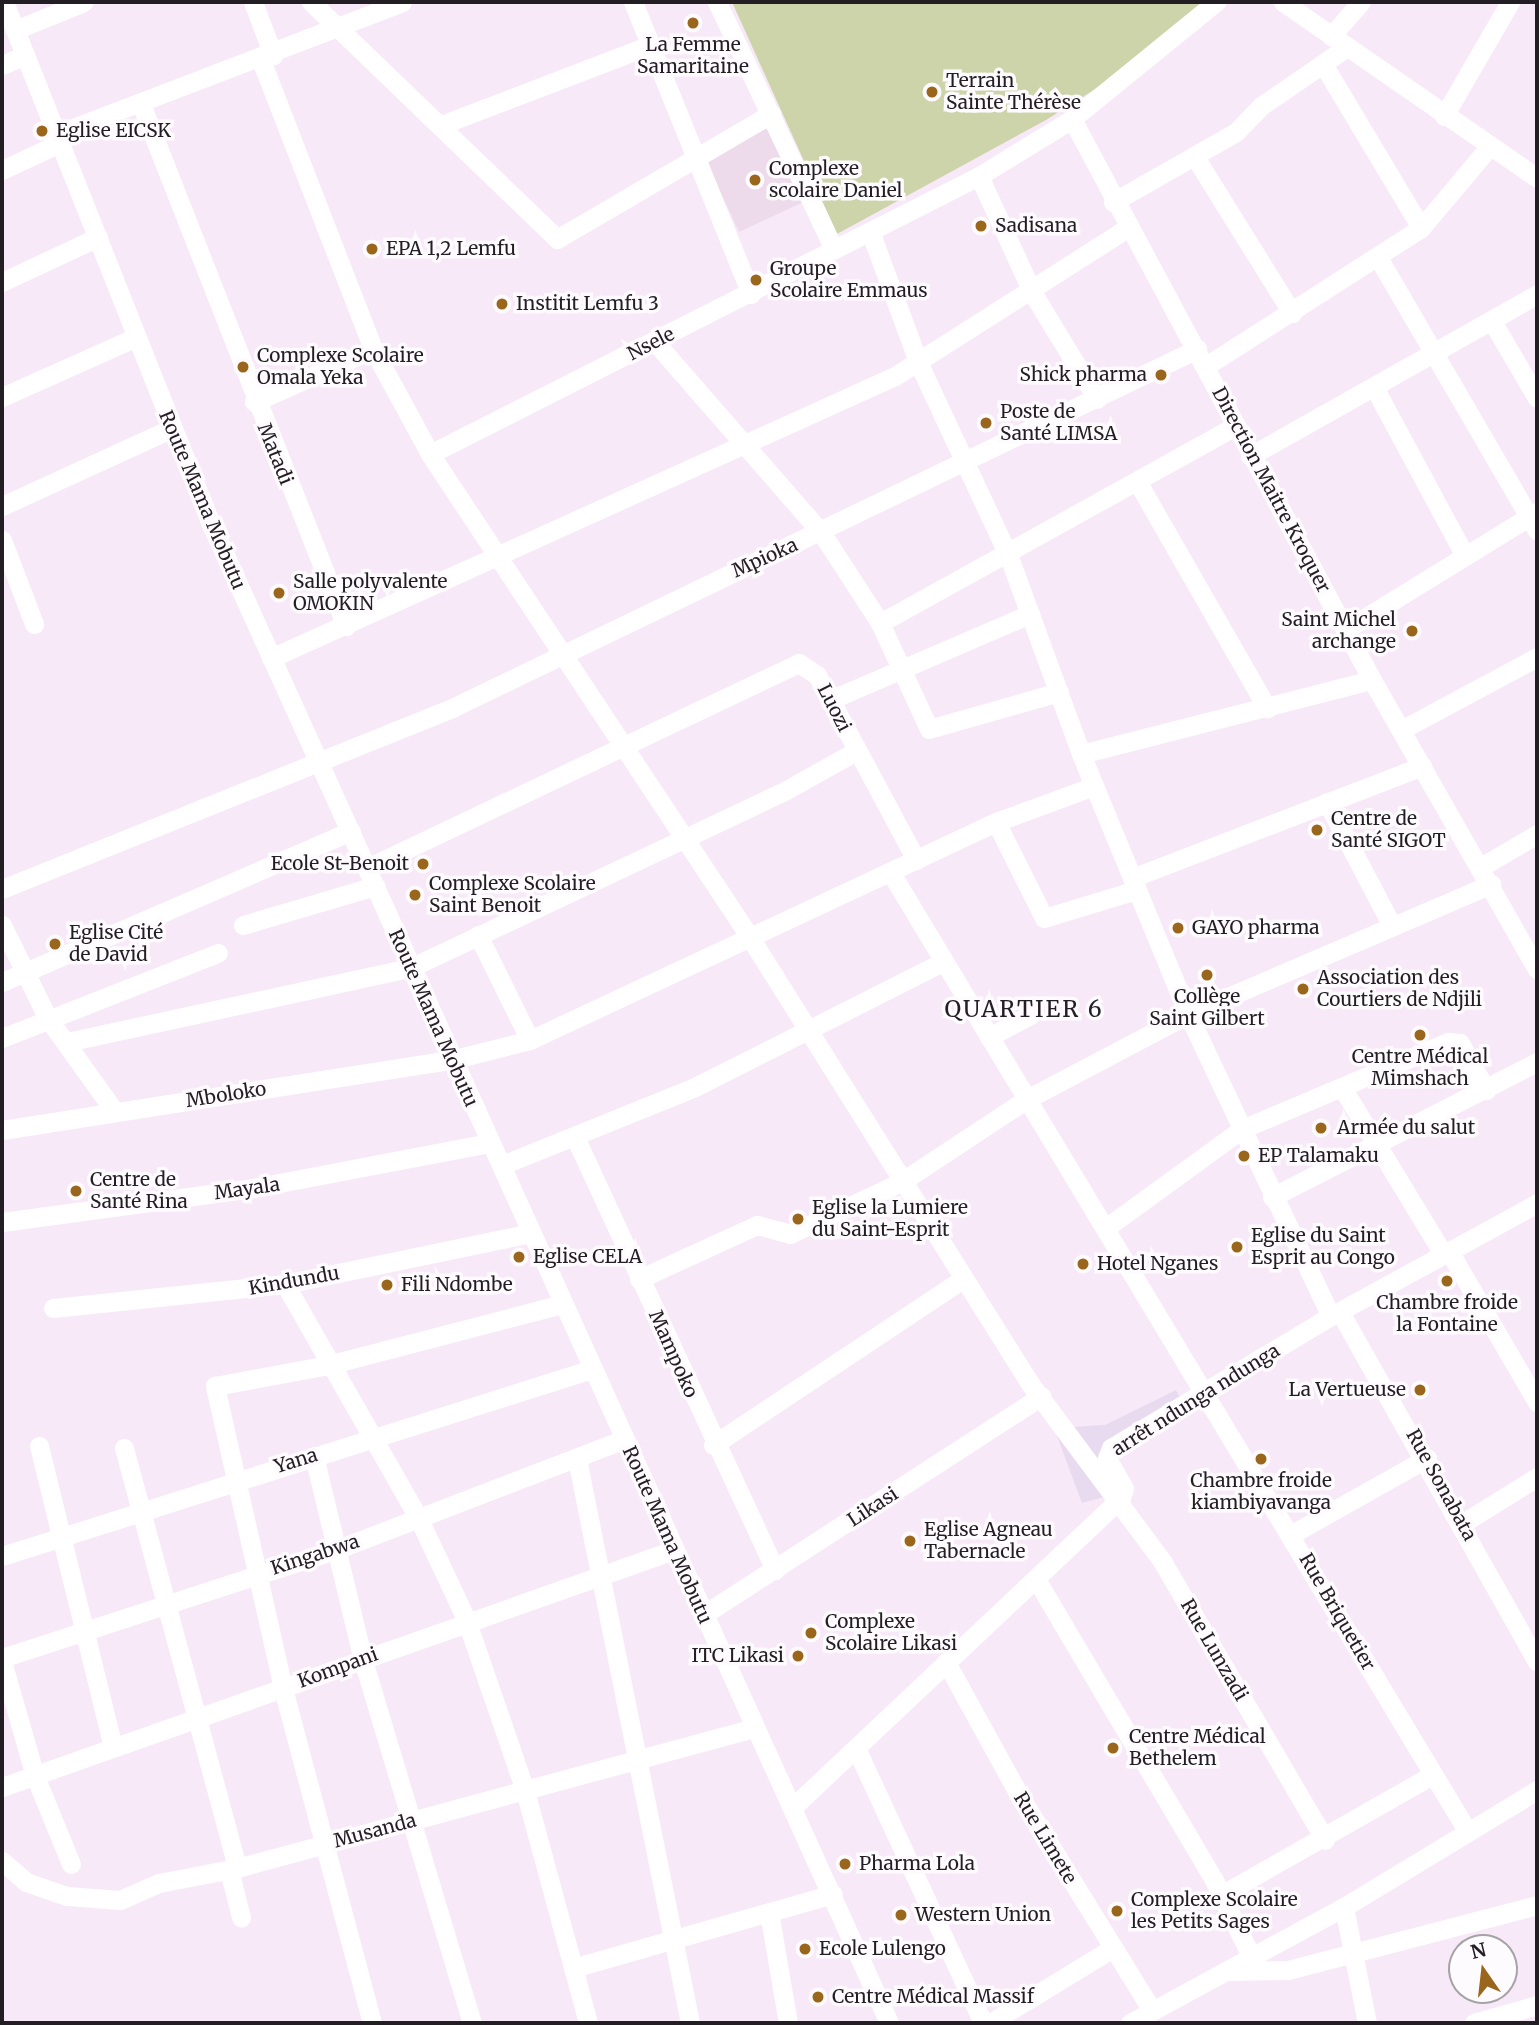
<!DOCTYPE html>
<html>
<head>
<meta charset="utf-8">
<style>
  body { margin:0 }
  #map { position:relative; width:1539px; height:2025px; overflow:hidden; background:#f7e9f8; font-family:Merriweather,serif }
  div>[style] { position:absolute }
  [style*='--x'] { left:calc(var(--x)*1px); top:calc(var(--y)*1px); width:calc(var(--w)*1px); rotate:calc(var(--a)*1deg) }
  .commercial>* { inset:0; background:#e9dbef }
  .education>* { inset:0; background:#eddaeb; transform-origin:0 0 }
  .green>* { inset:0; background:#cdd4a9 }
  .minor>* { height:19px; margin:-9.5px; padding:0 9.5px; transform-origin:9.5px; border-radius:9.5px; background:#fff }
  .dots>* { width:19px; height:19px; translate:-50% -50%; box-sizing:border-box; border:4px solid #fefbfe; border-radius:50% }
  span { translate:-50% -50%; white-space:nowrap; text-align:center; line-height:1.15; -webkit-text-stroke:7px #fefbfe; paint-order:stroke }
  .poi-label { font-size:19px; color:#231e23 }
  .left { translate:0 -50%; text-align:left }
  .right { translate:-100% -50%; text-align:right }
  .street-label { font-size:19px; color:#231e23 }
  .quarter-label { font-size:23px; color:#231e23; letter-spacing:2px }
  .frame { position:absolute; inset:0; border:4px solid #231e23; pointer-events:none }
  .north { position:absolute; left:1448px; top:1934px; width:70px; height:70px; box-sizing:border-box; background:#fefbfe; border:2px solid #a6a3a6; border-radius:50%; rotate:346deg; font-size:19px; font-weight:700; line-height:28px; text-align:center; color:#231e23 }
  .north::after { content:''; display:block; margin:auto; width:24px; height:32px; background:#99661b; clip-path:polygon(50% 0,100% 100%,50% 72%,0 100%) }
</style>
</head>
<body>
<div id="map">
  <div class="commercial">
    <i style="clip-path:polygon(1176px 1390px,1183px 1403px,1103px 1451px,1115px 1494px,1082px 1503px,1054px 1428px,1105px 1425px)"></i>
  </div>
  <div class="education">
    <i style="left:767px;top:124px;width:86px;height:71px;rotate:65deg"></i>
  </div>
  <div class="green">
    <i style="clip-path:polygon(732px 2px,1204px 2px,1135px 64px,1046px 120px,837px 234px)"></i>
  </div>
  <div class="minor">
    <i style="--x:4;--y:2;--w:562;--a:68.37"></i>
    <i style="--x:211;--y:524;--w:1645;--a:65.66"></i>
    <i style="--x:253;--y:2;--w:57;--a:69.3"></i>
    <i style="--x:311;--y:2;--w:342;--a:43.9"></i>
    <i style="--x:557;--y:239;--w:248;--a:-30.3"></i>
    <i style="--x:633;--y:2;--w:315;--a:68"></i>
    <i style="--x:717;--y:2;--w:273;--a:64.7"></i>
    <i style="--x:1283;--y:2;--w:309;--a:34.7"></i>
    <i style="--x:15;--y:30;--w:74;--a:-22.1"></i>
    <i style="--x:1331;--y:36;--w:45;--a:-48.6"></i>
    <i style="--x:261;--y:60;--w:310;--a:68.8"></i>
    <i style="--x:373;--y:349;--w:119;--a:61.5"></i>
    <i style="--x:430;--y:454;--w:582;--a:56.5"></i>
    <i style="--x:751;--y:939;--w:527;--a:57.88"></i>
    <i style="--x:1031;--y:1385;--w:219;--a:53.3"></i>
    <i style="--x:1162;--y:1561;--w:323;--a:59.7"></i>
    <i style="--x:1323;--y:64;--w:191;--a:59.1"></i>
    <i style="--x:2;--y:65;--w:25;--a:-23"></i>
    <i style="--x:141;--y:104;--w:561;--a:68.56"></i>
    <i style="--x:1444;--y:116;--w:132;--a:-59.9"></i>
    <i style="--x:1072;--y:119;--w:636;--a:61.86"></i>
    <i style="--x:1372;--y:680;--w:333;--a:60.3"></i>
    <i style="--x:441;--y:125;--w:225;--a:-20.9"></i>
    <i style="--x:57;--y:134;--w:369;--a:-20.9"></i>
    <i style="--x:1195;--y:157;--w:184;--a:58.1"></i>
    <i style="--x:2;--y:170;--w:64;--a:-25"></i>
    <i style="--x:979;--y:176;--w:128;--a:65.4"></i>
    <i style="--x:1032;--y:292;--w:125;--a:58.7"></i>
    <i style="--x:1113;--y:202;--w:142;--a:-29.6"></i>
    <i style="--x:1236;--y:132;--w:36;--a:-46"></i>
    <i style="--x:1261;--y:106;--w:104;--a:-34.5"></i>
    <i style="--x:870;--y:231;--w:142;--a:69.8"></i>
    <i style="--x:919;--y:364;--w:213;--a:65"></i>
    <i style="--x:1009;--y:557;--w:210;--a:69.9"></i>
    <i style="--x:1081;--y:754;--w:281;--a:67.6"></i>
    <i style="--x:1188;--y:1014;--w:334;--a:64.7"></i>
    <i style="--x:1379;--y:259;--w:314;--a:59.8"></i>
    <i style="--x:2;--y:282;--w:106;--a:-25.1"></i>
    <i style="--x:1492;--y:321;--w:89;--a:59.7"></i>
    <i style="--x:655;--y:342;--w:252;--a:48.9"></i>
    <i style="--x:821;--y:532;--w:108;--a:57"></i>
    <i style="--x:1206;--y:366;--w:255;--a:-32.7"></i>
    <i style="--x:1421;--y:228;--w:106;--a:-50"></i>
    <i style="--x:1374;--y:387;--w:190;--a:61.7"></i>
    <i style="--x:2;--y:397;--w:147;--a:-24.1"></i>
    <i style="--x:254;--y:402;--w:130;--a:-24"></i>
    <i style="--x:430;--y:454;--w:615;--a:-26.86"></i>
    <i style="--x:979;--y:176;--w:109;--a:-31.5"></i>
    <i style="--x:1072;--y:119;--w:186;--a:-39.1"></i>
    <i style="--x:1250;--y:456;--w:330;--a:-29.4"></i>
    <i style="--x:1137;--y:481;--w:262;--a:60.2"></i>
    <i style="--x:2;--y:506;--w:185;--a:-24.6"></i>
    <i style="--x:2;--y:540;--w:90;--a:69.1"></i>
    <i style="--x:1345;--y:630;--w:225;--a:-31.6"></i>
    <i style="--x:271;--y:658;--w:685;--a:-24.32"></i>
    <i style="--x:895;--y:376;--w:275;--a:-32.5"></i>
    <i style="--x:1059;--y:692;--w:135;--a:164.1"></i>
    <i style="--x:929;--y:729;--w:117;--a:-114.8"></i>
    <i style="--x:880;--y:623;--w:406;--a:-29"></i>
    <i style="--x:830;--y:700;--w:218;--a:-23.3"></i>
    <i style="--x:1401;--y:730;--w:154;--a:-28.2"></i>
    <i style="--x:1081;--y:754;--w:300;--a:-14.3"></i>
    <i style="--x:1327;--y:802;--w:138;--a:62.3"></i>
    <i style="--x:996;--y:822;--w:107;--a:63.4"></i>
    <i style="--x:1044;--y:918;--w:96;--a:-16.9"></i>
    <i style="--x:1481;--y:867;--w:65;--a:-30.5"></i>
    <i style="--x:367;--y:868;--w:478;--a:-25.4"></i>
    <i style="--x:799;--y:663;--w:22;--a:34"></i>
    <i style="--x:817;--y:675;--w:210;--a:61.8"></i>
    <i style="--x:891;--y:873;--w:1119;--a:58.97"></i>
    <i style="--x:1132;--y:878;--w:311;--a:-21.1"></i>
    <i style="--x:2;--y:889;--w:487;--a:-21.9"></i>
    <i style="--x:454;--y:707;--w:825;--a:-25.73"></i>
    <i style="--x:2;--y:925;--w:102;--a:63.9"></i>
    <i style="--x:47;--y:1017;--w:117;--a:54.4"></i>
    <i style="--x:243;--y:925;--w:138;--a:-16.5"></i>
    <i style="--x:478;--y:935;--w:117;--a:63.7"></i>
    <i style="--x:2;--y:982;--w:380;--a:-23.4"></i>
    <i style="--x:989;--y:1037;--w:47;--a:-28.2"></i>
    <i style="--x:2;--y:1038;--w:232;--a:-21.5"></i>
    <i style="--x:67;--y:1042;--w:351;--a:-12.2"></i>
    <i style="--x:410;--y:968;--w:410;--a:-25.3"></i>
    <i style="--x:781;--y:793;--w:86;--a:-29.2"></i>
    <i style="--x:1343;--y:1089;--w:194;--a:58.7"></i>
    <i style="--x:2;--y:1130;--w:454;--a:-8.9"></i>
    <i style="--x:451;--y:1060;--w:81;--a:-14.2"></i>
    <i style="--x:530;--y:1040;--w:514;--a:-25.07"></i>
    <i style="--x:996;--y:822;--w:104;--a:-20.2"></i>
    <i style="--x:575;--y:1137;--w:477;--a:65.2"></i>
    <i style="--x:502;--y:1165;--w:208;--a:-22"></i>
    <i style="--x:695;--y:1087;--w:277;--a:-26.8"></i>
    <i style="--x:1272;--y:1197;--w:297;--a:-27"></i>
    <i style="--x:2;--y:1222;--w:253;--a:-7.7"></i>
    <i style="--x:253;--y:1188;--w:241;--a:-10.8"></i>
    <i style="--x:1107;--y:1227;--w:167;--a:-36"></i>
    <i style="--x:1242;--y:1129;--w:224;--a:-22.9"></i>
    <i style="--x:1448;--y:1042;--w:12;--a:5"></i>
    <i style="--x:1460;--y:1043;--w:54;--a:61"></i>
    <i style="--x:1449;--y:1251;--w:175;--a:59.8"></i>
    <i style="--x:639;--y:1279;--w:130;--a:-24.6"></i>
    <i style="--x:757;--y:1225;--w:34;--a:15"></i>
    <i style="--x:790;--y:1234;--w:123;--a:-25.1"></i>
    <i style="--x:901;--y:1182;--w:151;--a:-33.4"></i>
    <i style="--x:1027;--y:1099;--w:182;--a:-27.8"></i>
    <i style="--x:1188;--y:1014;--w:330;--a:-23.2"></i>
    <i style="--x:285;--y:1284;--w:268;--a:60.3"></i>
    <i style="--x:418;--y:1517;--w:113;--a:64.8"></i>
    <i style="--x:466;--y:1619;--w:178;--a:71"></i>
    <i style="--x:524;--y:1787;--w:245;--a:74.8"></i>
    <i style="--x:53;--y:1308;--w:233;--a:-5.9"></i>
    <i style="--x:285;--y:1284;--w:252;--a:-11.7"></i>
    <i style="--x:1340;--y:1312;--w:401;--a:60.6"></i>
    <i style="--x:713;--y:1445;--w:301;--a:-33.6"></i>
    <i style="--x:39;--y:1446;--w:310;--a:76.2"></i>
    <i style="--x:124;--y:1448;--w:435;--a:74.9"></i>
    <i style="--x:314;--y:1456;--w:210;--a:76.5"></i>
    <i style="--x:363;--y:1660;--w:379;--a:73.3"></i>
    <i style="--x:577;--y:1459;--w:575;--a:78.67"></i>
    <i style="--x:1463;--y:1523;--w:87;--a:-31.9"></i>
    <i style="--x:1292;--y:1534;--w:155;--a:-29.4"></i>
    <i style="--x:2;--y:1556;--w:619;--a:-17.59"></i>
    <i style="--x:1036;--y:1579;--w:350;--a:59.4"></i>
    <i style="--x:1214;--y:1880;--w:85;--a:64"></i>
    <i style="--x:703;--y:1615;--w:403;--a:-32.9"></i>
    <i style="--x:2;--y:1658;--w:353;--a:-18"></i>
    <i style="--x:338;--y:1549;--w:306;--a:-21"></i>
    <i style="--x:2;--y:1661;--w:120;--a:74"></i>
    <i style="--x:35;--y:1776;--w:95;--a:67.8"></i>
    <i style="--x:946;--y:1662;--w:152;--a:61.2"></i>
    <i style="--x:1019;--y:1795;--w:253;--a:58.3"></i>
    <i style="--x:856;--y:1748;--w:303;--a:65.2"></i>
    <i style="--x:2;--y:1787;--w:713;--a:-19.43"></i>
    <i style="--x:793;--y:1807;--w:451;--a:-43.3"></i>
    <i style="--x:1121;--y:1498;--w:10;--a:-73"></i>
    <i style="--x:1124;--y:1488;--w:34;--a:-120"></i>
    <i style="--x:1107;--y:1458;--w:11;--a:-68"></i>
    <i style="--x:1111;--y:1448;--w:257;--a:-31"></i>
    <i style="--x:1331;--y:1316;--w:235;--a:-28.7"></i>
    <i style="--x:2;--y:1861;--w:32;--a:41"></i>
    <i style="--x:26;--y:1882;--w:43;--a:18.9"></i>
    <i style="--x:67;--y:1896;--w:53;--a:4.3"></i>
    <i style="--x:120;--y:1900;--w:43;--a:-23.6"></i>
    <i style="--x:159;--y:1883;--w:79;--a:-10.9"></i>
    <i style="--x:237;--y:1868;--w:536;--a:-15.15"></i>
    <i style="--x:229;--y:1870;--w:49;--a:75.7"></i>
    <i style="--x:1221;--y:1895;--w:243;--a:-29.6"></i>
    <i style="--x:1344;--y:1907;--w:118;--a:78.8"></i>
    <i style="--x:769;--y:1912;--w:113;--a:80.3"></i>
    <i style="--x:573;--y:1968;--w:270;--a:-15.9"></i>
    <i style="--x:1225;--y:1971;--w:63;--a:-0.9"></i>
    <i style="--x:1288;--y:1970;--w:257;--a:-14.6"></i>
    <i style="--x:372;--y:2023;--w:347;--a:-104.9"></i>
    <i style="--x:283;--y:1688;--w:310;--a:-102.7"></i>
    <i style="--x:215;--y:1386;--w:115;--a:-10.5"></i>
    <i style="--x:328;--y:1365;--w:243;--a:-14.6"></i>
    <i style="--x:990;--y:2023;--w:144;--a:-31.4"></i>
    <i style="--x:1130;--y:2023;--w:243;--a:-28.5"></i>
    <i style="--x:1344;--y:1907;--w:226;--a:-31.2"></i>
    <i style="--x:1474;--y:2023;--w:66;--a:-15.9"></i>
  </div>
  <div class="dots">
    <i style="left:693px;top:23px;background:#99661b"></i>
    <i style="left:932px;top:92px;background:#99661b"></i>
    <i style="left:42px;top:131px;background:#99661b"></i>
    <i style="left:755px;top:180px;background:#99661b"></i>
    <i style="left:981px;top:226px;background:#99661b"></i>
    <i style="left:372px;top:249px;background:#99661b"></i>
    <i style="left:756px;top:280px;background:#99661b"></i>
    <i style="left:502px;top:304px;background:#99661b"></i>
    <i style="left:243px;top:367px;background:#99661b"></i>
    <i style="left:1161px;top:375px;background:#99661b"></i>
    <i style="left:986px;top:423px;background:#99661b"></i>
    <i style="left:279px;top:593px;background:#99661b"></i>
    <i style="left:1412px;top:631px;background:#99661b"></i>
    <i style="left:1317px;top:830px;background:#99661b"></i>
    <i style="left:423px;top:864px;background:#99661b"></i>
    <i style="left:415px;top:895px;background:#99661b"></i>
    <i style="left:1178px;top:928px;background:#99661b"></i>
    <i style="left:55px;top:944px;background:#99661b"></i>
    <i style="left:1207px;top:975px;background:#99661b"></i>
    <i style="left:1303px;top:989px;background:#99661b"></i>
    <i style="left:1420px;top:1035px;background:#99661b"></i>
    <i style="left:1321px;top:1128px;background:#99661b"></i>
    <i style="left:1244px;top:1156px;background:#99661b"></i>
    <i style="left:76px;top:1191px;background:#99661b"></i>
    <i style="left:798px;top:1219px;background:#99661b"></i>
    <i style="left:1237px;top:1247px;background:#99661b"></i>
    <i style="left:519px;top:1257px;background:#99661b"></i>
    <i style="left:1083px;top:1264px;background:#99661b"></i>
    <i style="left:1447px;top:1281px;background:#99661b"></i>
    <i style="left:387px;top:1285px;background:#99661b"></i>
    <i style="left:1420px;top:1390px;background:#99661b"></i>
    <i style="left:1261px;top:1459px;background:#99661b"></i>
    <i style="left:910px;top:1541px;background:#99661b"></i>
    <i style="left:811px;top:1633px;background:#99661b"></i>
    <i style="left:798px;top:1656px;background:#99661b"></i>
    <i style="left:1113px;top:1748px;background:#99661b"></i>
    <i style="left:845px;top:1864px;background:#99661b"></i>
    <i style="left:1117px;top:1911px;background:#99661b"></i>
    <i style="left:901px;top:1915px;background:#99661b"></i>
    <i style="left:805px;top:1949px;background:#99661b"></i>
    <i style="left:818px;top:1997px;background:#99661b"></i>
  </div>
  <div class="poi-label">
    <span style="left:693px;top:56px">La Femme<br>Samaritaine</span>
    <span class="left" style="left:946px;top:92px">Terrain<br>Sainte Thérèse</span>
    <span class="left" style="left:56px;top:131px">Eglise EICSK</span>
    <span class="left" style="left:769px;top:180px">Complexe<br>scolaire Daniel</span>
    <span class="left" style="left:995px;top:226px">Sadisana</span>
    <span class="left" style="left:386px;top:249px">EPA 1,2 Lemfu</span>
    <span class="left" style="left:770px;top:280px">Groupe<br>Scolaire Emmaus</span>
    <span class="left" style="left:516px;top:304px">Institit Lemfu 3</span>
    <span class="left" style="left:257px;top:367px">Complexe Scolaire<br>Omala Yeka</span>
    <span class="right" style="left:1147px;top:375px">Shick pharma</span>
    <span class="left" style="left:1000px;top:423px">Poste de<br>Santé LIMSA</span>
    <span class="left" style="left:293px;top:593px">Salle polyvalente<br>OMOKIN</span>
    <span class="right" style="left:1396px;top:631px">Saint Michel<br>archange</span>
    <span class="left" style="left:1331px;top:830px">Centre de<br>Santé SIGOT</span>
    <span class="right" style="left:409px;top:864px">Ecole St-Benoit</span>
    <span class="left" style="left:429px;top:895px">Complexe Scolaire<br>Saint Benoit</span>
    <span class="left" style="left:1192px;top:928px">GAYO pharma</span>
    <span class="left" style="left:69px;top:944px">Eglise Cité<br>de David</span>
    <span class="left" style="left:1317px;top:989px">Association des<br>Courtiers de Ndjili</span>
    <span style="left:1207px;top:1008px">Collège<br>Saint Gilbert</span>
    <span style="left:1420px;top:1068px">Centre Médical<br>Mimshach</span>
    <span class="left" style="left:1337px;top:1128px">Armée du salut</span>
    <span class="left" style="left:1258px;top:1156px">EP Talamaku</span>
    <span class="left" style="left:90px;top:1191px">Centre de<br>Santé Rina</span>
    <span class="left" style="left:812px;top:1219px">Eglise la Lumiere<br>du Saint-Esprit</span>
    <span class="left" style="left:1251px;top:1247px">Eglise du Saint<br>Esprit au Congo</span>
    <span class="left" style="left:533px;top:1257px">Eglise CELA</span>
    <span class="left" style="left:1097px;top:1264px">Hotel Nganes</span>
    <span class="left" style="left:401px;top:1285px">Fili Ndombe</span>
    <span style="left:1447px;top:1314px">Chambre froide<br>la Fontaine</span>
    <span class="right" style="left:1406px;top:1390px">La Vertueuse</span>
    <span style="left:1261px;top:1492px">Chambre froide<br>kiambiyavanga</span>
    <span class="left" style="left:924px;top:1541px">Eglise Agneau<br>Tabernacle</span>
    <span class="left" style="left:825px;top:1633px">Complexe<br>Scolaire Likasi</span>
    <span class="right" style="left:784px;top:1656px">ITC Likasi</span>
    <span class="left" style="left:1129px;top:1748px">Centre Médical<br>Bethelem</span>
    <span class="left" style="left:859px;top:1864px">Pharma Lola</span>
    <span class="left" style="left:1131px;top:1911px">Complexe Scolaire<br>les Petits Sages</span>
    <span class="left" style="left:915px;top:1915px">Western Union</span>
    <span class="left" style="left:819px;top:1949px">Ecole Lulengo</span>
    <span class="left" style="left:832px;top:1997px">Centre Médical Massif</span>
  </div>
  <div class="street-label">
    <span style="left:651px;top:344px;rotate:-27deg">Nsele</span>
    <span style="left:275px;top:454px;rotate:68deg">Matadi</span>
    <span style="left:1271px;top:490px;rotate:62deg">Direction Maitre Kroquer</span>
    <span style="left:202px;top:500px;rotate:67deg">Route Mama Mobutu</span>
    <span style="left:765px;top:558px;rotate:-24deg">Mpioka</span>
    <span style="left:834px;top:708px;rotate:63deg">Luozi</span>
    <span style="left:433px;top:1018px;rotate:66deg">Route Mama Mobutu</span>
    <span style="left:226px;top:1095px;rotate:-9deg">Mboloko</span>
    <span style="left:247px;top:1189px;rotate:-8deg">Mayala</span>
    <span style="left:294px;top:1281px;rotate:-10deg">Kindundu</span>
    <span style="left:673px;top:1354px;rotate:66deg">Mampoko</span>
    <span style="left:1196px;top:1400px;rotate:-32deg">arrêt ndunga ndunga</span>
    <span style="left:296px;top:1461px;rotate:-17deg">Yana</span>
    <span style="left:1441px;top:1485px;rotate:61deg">Rue Sonabata</span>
    <span style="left:873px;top:1507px;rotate:-33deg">Likasi</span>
    <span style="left:667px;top:1535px;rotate:66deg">Route Mama Mobutu</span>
    <span style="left:315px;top:1555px;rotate:-18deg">Kingabwa</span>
    <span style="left:1337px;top:1612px;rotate:60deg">Rue Briquetier</span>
    <span style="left:1214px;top:1650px;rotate:60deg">Rue Lunzadi</span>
    <span style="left:338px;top:1668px;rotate:-20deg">Kompani</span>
    <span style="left:375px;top:1831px;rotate:-15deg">Musanda</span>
    <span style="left:1045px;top:1838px;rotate:59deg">Rue Limete</span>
  </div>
  <div class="quarter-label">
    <span style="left:1024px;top:1009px">QUARTIER 6</span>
  </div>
  <div class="frame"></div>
  <div class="north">N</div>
</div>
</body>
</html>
